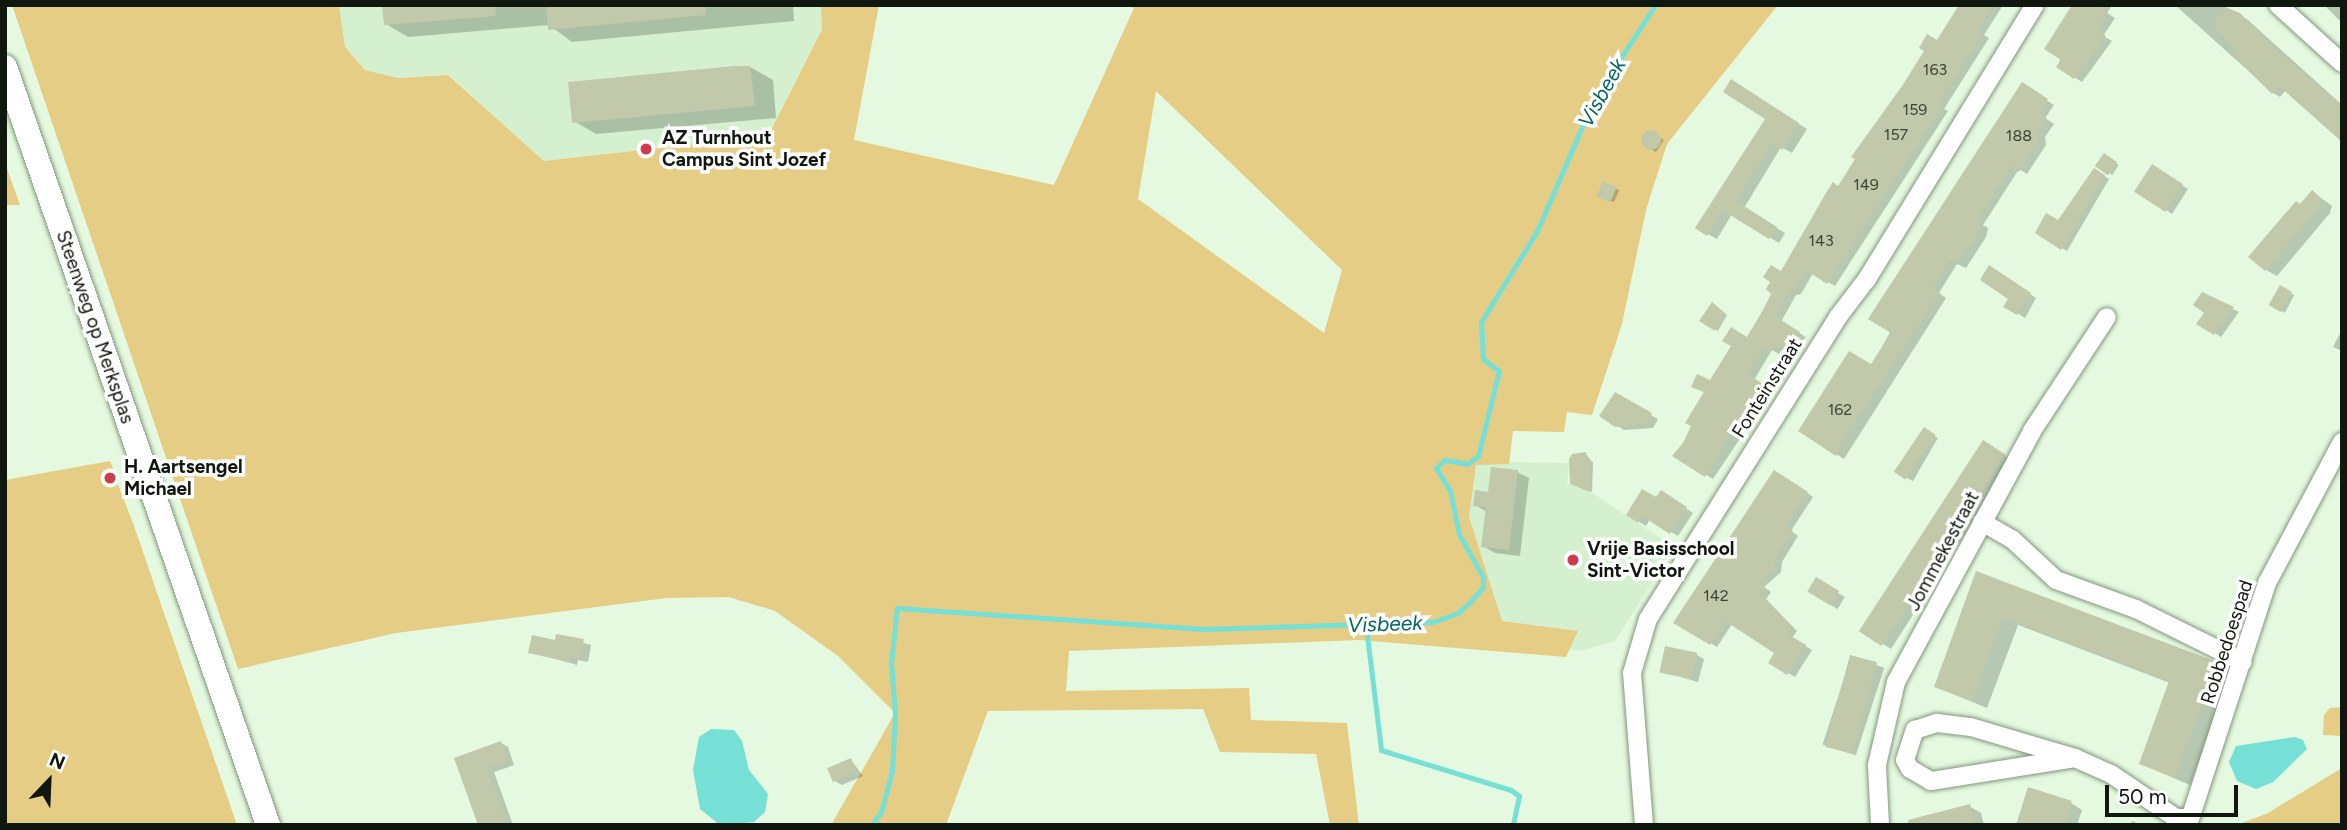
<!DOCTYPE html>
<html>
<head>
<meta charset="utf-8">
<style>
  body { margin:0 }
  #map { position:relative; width:2347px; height:830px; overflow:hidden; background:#e4f9df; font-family:Figtree,sans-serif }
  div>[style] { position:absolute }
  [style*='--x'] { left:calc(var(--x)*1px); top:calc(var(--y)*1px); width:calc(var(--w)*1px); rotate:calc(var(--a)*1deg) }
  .built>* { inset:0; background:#d5f0cf }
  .green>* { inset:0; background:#e5cd86 }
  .water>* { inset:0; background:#76dfd6 }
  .shadow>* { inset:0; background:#0003; transform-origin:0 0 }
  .stream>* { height:5px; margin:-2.5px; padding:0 2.5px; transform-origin:2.5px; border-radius:2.5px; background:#76dfd6 }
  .building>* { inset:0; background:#c2c8aa; transform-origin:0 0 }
  .round { border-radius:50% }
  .roads { filter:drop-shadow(0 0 2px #82967e) drop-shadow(0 0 2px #82967e) }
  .street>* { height:18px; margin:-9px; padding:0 9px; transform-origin:9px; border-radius:9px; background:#fff }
  .secondary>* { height:24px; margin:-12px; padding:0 12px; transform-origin:12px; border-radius:12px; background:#fff }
  .dots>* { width:19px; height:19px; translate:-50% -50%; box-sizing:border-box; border:4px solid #fff; border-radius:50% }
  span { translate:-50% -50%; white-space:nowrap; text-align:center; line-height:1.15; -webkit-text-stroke:7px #fff; paint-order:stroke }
  .number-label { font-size:16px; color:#3c4335 }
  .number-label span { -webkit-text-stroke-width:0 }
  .poi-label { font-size:19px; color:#0f170e; font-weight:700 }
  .left { translate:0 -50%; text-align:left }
  .street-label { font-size:19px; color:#0f170e }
  .water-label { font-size:21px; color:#06655f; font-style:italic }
  .frame { position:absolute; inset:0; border:7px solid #0f170e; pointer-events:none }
  .north { position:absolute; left:14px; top:746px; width:70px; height:70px; -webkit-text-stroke:5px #fff; paint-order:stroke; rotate:23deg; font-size:19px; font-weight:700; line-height:28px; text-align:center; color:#0f170e }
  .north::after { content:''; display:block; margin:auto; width:24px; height:32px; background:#0f170e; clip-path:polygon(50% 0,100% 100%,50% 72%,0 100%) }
  .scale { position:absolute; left:2105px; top:785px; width:133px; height:32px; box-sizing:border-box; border:4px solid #0f170e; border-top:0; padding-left:9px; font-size:21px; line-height:24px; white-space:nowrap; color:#0f170e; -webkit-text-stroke:5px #fff; paint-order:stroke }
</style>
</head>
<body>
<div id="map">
  <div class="built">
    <i style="clip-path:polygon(339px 5px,828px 5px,822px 28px,689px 292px,449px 75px,398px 78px,365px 70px,345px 47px)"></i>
    <i style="clip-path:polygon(1479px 462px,1569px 463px,1567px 484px,1580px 485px,1674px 547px,1615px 641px,1580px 651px,1444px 632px,1490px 583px,1440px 469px,1474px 468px)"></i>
  </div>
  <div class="green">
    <i style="clip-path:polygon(evenodd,12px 5px,339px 5px,345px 47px,365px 70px,398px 78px,448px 75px,544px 161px,768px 136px,822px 29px,821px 5px,879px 5px,854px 140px,1054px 185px,1134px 8px,1127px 5px,1778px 5px,1667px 144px,1646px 210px,1622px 324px,1592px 415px,1567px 412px,1564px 432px,1513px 431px,1509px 464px,1476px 465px,1469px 517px,1502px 621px,1578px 631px,1566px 657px,1359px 640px,1069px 651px,1066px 691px,1249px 688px,1251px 720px,1347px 723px,1359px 825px,1330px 825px,1316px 754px,1220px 752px,1203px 709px,988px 711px,946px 825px,831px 825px,895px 713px,838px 656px,775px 611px,729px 597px,666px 598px,396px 633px,238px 669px,12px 5px,1156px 91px,1342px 270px,1324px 333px,1138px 199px,1156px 91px)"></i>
    <i style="clip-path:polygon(5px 163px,20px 205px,5px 205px)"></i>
    <i style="clip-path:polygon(110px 461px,114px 471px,101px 476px,105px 485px,117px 482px,133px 523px,237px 825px,5px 825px,5px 480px)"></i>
    <i style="clip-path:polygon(2342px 707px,2342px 736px,2323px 735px,2324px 715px,2330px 708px)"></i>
    <i style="clip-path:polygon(2342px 768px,2342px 825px,2237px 825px,2268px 813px)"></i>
  </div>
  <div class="water">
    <i style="clip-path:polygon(711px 729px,734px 730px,742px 741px,749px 770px,768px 794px,765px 812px,754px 822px,720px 825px,700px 809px,693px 770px,699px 737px)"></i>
    <i style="clip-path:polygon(2295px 737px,2303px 740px,2307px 749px,2273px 782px,2256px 789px,2237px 781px,2229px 762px,2236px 746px)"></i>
  </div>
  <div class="shadow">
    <i style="clip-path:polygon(384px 5px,793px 5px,794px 21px,572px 42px,549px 25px,408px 37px,386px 24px)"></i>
    <i style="clip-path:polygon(1961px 5px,2003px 5px,1984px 35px,1989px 38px,1944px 109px,1948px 111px,1835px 286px,1813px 273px,1801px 294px,1796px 295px,1781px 322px,1806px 337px,1791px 352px,1783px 348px,1779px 354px,1772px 350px,1754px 380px,1772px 391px,1713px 479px,1675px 455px,1684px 444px,1710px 382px,1748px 339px,1782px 273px)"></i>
    <i style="clip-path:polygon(2074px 5px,2112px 5px,2107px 13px,2115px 18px,2103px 36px,2112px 41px,2082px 82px,2058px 67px)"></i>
    <i style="clip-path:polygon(2175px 5px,2222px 5px,2248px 20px,2342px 105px,2286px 90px,2280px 97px,2273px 93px)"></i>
    <i style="clip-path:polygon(2324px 5px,2342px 5px,2342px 23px)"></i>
    <i style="clip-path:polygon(750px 67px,773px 80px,776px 118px,596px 134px,574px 121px)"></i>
    <i style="clip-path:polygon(2022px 85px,2054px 105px,2045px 118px,2054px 124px,2045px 137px,2046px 145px,2027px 174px,2019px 169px,1983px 225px,1988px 228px,1986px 237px,1966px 268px,1957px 264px,1939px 293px,1946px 298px,1844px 459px,1801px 431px,1872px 366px)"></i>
    <i style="clip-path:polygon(1741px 87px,1807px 129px,1792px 153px,1781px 147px,1744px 208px,1785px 233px,1779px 243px,1732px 214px,1717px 239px,1697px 228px,1767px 118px)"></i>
    <i style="clip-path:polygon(1649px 131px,1664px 140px,1656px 152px,1643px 145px)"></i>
    <i style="left:2104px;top:156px;width:17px;height:12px;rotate:31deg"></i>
    <i style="clip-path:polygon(2153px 167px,2188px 189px,2172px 214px,2166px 210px)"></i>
    <i style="clip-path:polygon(2095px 170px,2109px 179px,2067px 251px,2037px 233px,2059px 222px)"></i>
    <i style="left:1604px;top:183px;width:17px;height:13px;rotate:25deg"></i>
    <i style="clip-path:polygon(2313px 192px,2332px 206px,2330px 213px,2277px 276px,2266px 270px)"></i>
    <i style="clip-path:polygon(1997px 272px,2036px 298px,2025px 318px,2006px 306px,2011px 298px)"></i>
    <i style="left:2281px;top:288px;width:15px;height:20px;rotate:28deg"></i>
    <i style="clip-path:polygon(1715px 306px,1727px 315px,1718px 331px,1702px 321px)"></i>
    <i style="clip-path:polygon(2233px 309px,2239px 312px,2221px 337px,2199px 323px)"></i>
    <i style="clip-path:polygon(2342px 330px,2342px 351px,2333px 347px)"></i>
    <i style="clip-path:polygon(1615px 395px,1658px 419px,1653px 428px,1624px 430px,1602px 416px)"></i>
    <i style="left:1924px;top:430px;width:16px;height:50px;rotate:30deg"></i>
    <i style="clip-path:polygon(1991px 447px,2012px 461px,1891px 649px,1861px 630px)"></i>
    <i style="clip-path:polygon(1586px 454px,1593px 463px,1592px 492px,1575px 485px)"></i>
    <i style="clip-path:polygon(1517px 472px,1529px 478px,1520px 556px,1495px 553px,1483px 546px,1487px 512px,1475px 505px)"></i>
    <i style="clip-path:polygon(1782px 476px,1813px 497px,1791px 531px,1798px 536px,1782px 562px,1781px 572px,1764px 587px,1771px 592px,1766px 599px,1797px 631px,1792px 638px,1812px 650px,1795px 677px,1770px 662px,1777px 653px,1732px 624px,1717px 647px,1676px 622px)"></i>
    <i style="clip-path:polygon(1661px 493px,1693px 513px,1678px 536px,1650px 519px,1646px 526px,1628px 515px)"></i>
    <i style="clip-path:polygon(1977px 574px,2232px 673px,2190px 785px,2141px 764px,2170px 683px,2018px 625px,1987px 708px,1936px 687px)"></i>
    <i style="left:1816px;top:579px;width:34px;height:14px;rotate:32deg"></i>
    <i style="clip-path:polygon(557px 636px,591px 645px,588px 662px,578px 660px,577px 665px,530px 652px,556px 642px)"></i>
    <i style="clip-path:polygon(1697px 655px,1704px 659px,1698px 682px,1661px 671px)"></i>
    <i style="left:1851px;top:657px;width:35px;height:92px;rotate:18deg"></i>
    <i style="clip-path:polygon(501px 743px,508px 747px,514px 765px,494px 772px,513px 825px,480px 825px,456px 759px)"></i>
    <i style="clip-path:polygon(851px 760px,863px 776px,842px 785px,835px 781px)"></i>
    <i style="clip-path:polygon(2071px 803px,2082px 810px,2077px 825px,2018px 825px)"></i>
    <i style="clip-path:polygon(1969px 806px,1981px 813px,1984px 825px,1927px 825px)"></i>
    <i style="clip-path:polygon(2133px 821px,2140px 825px,2127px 825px)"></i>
  </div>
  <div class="stream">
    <i style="--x:1366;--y:627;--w:124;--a:83"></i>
    <i style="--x:1381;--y:750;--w:136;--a:17.1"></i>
    <i style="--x:1511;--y:790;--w:10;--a:37"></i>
    <i style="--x:1519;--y:796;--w:30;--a:102"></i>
    <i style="--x:871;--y:825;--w:16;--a:-52"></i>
    <i style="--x:881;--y:812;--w:42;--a:-75"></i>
    <i style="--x:892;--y:771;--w:57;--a:-87"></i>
    <i style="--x:895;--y:714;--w:51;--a:-94.5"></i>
    <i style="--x:891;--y:663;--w:55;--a:-83.8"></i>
    <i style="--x:897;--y:608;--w:311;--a:3.9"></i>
    <i style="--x:1207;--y:629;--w:226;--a:-1.8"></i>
    <i style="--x:1433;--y:622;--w:27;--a:-20"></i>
    <i style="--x:1458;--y:613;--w:18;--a:-43"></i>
    <i style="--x:1471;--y:601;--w:18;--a:-49"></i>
    <i style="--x:1483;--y:587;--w:10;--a:-90"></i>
    <i style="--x:1483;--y:577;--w:49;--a:-119.2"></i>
    <i style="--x:1459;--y:534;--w:44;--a:-101.8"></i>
    <i style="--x:1450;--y:491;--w:27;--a:-121"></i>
    <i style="--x:1436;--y:468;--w:12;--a:-42"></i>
    <i style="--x:1445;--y:460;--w:22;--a:10"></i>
    <i style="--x:1467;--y:464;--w:14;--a:-36"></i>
    <i style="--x:1478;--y:456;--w:88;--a:-76.1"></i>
    <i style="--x:1499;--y:371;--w:20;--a:-143"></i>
    <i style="--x:1483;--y:359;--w:37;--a:-93"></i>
    <i style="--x:1481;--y:322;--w:107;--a:-58.4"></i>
    <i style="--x:1537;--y:231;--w:144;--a:-66.6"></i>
    <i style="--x:1594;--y:99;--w:112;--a:-57"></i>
  </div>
  <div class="building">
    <i style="clip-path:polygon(382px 5px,495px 5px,496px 16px,384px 25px)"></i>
    <i style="clip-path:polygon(546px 5px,706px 5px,706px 15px,548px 30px)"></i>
    <i style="clip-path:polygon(1959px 5px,1993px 5px,1978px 30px,1983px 33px,1938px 103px,1942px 106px,1827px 284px,1806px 270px,1794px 291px,1788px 292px,1775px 316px,1800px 332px,1791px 347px,1787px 344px,1783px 350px,1775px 345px,1771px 352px,1764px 347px,1748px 374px,1766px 386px,1732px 430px,1705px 477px,1672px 456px,1683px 443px,1691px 426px,1685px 423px,1704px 392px,1691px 387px,1697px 374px,1710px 380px,1731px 346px,1722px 341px,1731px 327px,1747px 337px,1772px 295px,1766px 289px,1770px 282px,1763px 277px,1771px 265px,1781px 271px,1826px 193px,1833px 182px,1838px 186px,1855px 159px,1851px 157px,1902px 86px,1924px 51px,1919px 48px,1927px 34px,1937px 40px)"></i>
    <i style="clip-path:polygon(2072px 5px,2098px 5px,2108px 12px,2097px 30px,2106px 36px,2074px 79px,2056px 67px,2061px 60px,2044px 49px)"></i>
    <i style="clip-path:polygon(2225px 7px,2240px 13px,2275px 49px,2342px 105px,2342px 142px,2279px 86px,2272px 94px,2233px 55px,2236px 50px,2213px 26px)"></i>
    <i style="clip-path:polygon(734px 66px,750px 66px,755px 106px,572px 123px,568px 82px)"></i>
    <i style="clip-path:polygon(1731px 79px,1799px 123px,1782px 150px,1771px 143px,1736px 201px,1777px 227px,1769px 239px,1722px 210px,1707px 236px,1695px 228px,1765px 119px,1723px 92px)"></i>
    <i style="clip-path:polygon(2022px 82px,2048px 99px,2039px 113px,2047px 118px,2038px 132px,2039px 141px,2019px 172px,2011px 166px,1977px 220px,1981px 222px,1979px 233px,1961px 259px,1950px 260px,1932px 288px,1940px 292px,1846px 435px,1836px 456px,1798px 431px,1849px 351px,1871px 364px,1891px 333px,1868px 319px)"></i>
    <i class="round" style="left:1641px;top:130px;width:20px;height:20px"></i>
    <i style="left:2104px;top:153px;width:16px;height:16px;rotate:35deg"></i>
    <i style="left:2152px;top:164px;width:37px;height:33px;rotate:33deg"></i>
    <i style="clip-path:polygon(2094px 168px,2105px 175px,2061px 250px,2035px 233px,2046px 213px,2058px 220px)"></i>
    <i style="left:1603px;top:181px;width:15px;height:17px;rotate:23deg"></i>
    <i style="clip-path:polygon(2312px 190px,2322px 199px,2320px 207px,2265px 271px,2248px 257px,2296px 201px,2300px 204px)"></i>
    <i style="clip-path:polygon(1989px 265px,2031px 293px,2017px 315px,2003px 307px,2008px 299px,1980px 280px)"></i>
    <i style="left:2280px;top:285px;width:14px;height:23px;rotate:30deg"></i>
    <i style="clip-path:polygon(2202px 292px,2234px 307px,2214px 335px,2196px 324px,2204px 313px,2193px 305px)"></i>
    <i style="clip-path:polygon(1712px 302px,1725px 313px,1715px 331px,1699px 321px)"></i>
    <i style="clip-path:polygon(1615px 392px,1652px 413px,1645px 424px,1615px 427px,1599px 416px)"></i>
    <i style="left:1924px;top:427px;width:14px;height:54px;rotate:34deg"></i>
    <i style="left:1983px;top:440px;width:27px;height:228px;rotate:33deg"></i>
    <i style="clip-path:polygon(1586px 452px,1587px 460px,1591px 460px,1590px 492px,1570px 484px,1569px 459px,1572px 454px)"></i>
    <i style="clip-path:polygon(1491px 467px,1518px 470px,1509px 550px,1481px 547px,1486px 507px,1473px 506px,1475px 490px,1488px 492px)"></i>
    <i style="clip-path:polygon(1774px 470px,1808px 492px,1785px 526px,1793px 531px,1775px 558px,1775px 568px,1759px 582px,1765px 586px,1760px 594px,1791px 626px,1786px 633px,1806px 645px,1787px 675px,1768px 663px,1774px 653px,1725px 621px,1710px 645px,1673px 623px)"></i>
    <i style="clip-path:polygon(1642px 489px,1656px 497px,1661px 490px,1687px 507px,1670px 534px,1642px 516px,1638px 523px,1626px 515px)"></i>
    <i style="clip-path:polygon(1976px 571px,2217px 662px,2175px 778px,2139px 764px,2169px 681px,2002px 617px,1972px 701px,1934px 687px)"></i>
    <i style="left:1816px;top:577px;width:27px;height:17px;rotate:31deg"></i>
    <i style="clip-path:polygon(556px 634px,584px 639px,580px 659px,570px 657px,570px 662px,528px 653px,532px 635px,555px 640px)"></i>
    <i style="left:1665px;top:646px;width:33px;height:27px;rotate:12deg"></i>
    <i style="left:1850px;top:655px;width:28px;height:95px;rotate:15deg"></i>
    <i style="clip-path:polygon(501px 741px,508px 761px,487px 768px,508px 825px,478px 825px,454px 758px)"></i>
    <i style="left:851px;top:758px;width:15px;height:26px;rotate:67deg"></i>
    <i style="clip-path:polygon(2028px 787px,2072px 801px,2064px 825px,2016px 825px)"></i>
    <i style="clip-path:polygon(1970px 804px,1975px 825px,1909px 825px,1908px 820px)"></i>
  </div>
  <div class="roads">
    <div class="street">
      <i style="--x:2278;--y:5;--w:86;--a:42.2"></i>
      <i style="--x:1982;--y:522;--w:34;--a:30"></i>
      <i style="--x:2012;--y:539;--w:60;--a:43"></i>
      <i style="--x:2056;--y:580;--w:85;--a:19.9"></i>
      <i style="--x:2136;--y:609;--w:119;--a:26.4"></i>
      <i style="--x:2075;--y:758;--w:146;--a:170.9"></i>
      <i style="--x:1931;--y:781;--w:24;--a:-150"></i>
      <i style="--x:1910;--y:769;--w:10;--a:-119"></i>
      <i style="--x:1905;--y:760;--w:32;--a:-72"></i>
      <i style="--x:1915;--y:730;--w:23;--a:-18"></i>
      <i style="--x:1937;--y:723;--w:34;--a:7"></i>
      <i style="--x:1971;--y:727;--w:109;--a:16.6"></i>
      <i style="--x:2075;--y:758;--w:39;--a:24"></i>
      <i style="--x:2111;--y:774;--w:78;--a:34.1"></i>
      <i style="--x:2176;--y:818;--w:13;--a:0"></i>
      <i style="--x:1644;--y:825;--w:152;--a:-94.5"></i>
      <i style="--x:1632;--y:673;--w:56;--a:-73.5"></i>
      <i style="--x:1648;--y:619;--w:357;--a:-57.8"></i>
      <i style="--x:1838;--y:317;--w:48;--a:-52.7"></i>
      <i style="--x:1867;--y:279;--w:321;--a:-58.5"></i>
      <i style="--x:1880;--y:825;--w:60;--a:-92.9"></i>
      <i style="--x:1877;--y:765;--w:85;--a:-77.1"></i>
      <i style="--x:1896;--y:682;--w:285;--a:-61.5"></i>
      <i style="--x:2032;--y:431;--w:136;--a:-56.7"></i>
      <i style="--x:2188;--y:825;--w:255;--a:-71.9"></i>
      <i style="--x:2267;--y:583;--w:160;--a:-62"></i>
    </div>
    <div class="secondary">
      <i style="--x:5;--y:67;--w:802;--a:70.86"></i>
    </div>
  </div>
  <div class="dots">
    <i style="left:646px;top:149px;background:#cd3c4a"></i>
    <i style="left:110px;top:478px;background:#cd3c4a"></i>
    <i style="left:1573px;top:560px;background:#cd3c4a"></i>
  </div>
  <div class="number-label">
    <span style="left:1935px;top:70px">163</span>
    <span style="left:1915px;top:110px">159</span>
    <span style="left:1896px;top:135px">157</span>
    <span style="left:2019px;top:136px">188</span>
    <span style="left:1866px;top:185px">149</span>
    <span style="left:1821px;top:241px">143</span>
    <span style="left:1840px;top:410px">162</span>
    <span style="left:1716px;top:596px">142</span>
  </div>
  <div class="poi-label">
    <span class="left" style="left:662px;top:149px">AZ Turnhout<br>Campus Sint Jozef</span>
    <span class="left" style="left:124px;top:478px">H. Aartsengel<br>Michael</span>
    <span class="left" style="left:1587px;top:560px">Vrije Basisschool<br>Sint-Victor</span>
  </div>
  <div class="street-label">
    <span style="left:95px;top:327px;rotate:71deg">Steenweg op Merksplas</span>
    <span style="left:1767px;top:388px;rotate:-58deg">Fonteinstraat</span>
    <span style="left:1943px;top:551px;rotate:-62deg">Jommekestraat</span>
    <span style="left:2227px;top:642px;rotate:-72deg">Robbedoespad</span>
  </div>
  <div class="water-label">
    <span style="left:1602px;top:93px;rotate:-61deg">Visbeek</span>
    <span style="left:1385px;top:624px;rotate:-2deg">Visbeek</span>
  </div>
  <div class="frame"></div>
  <div class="north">N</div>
  <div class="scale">50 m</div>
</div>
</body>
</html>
